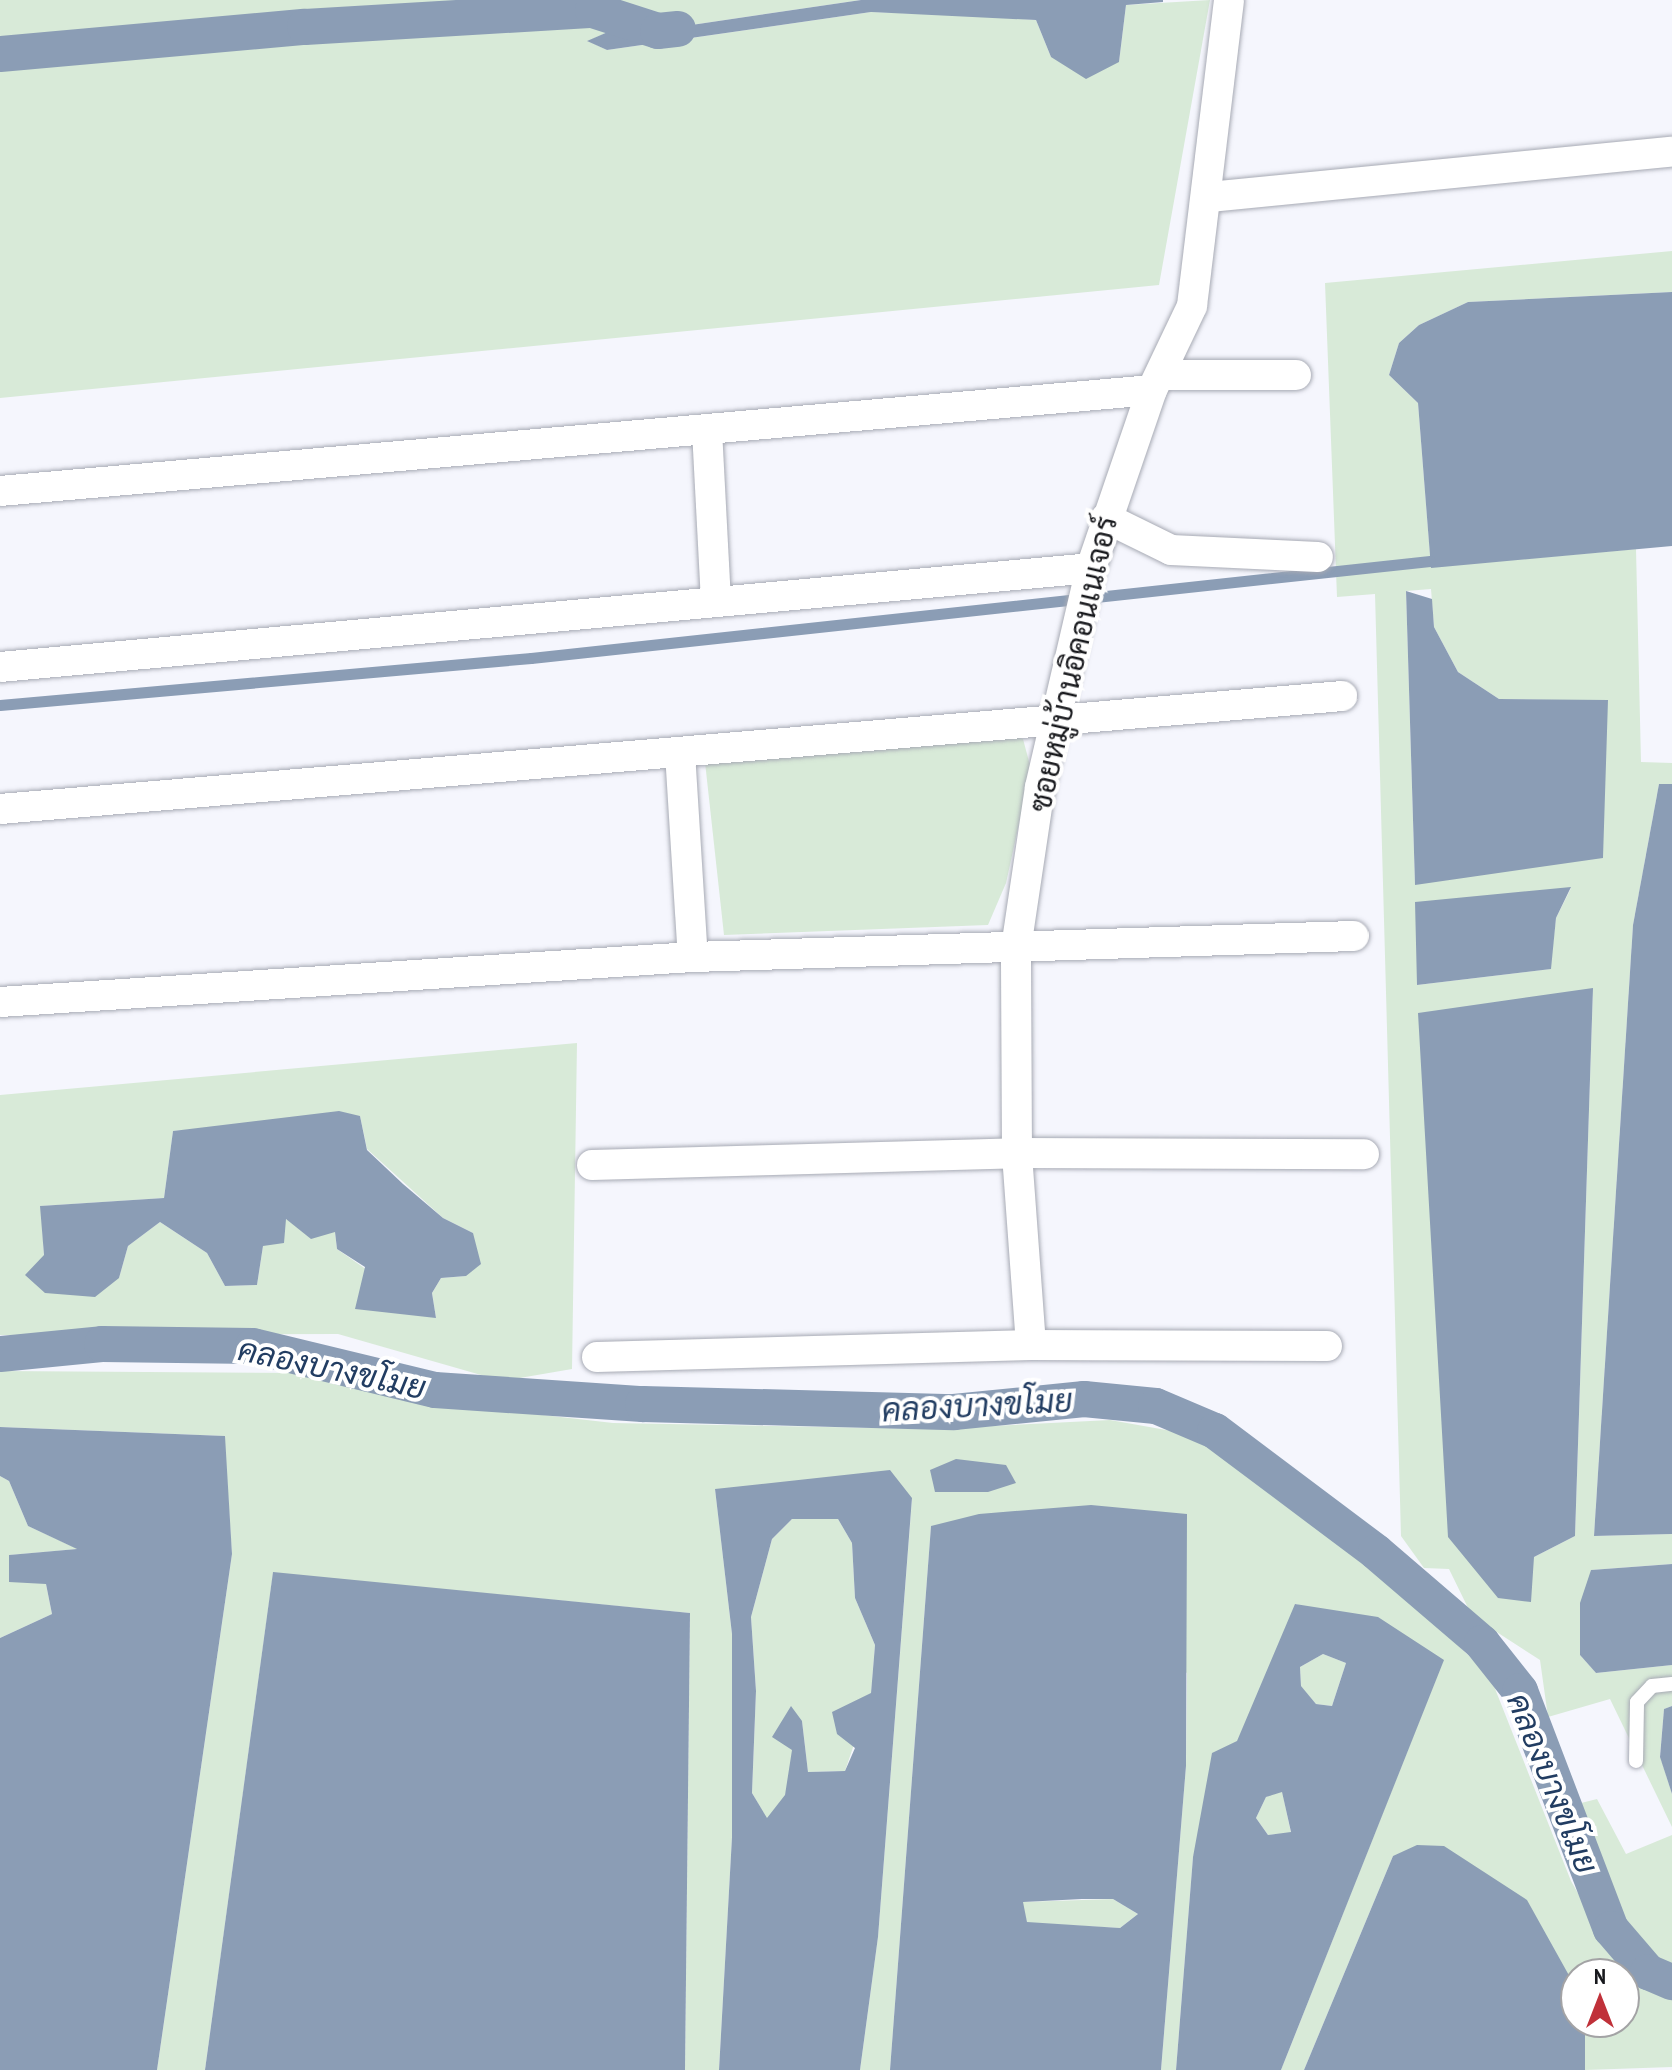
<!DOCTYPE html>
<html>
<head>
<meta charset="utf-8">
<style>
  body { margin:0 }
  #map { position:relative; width:1672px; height:2070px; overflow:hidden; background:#f5f6fd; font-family:"PT Sans Narrow",Sarabun,sans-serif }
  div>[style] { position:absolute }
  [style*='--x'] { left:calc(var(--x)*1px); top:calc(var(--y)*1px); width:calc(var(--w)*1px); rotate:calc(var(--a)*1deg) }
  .green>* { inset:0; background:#d8ead8 }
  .water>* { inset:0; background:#8b9db5 }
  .stream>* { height:11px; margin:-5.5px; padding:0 5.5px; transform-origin:5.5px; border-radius:5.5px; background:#8b9db5 }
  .canal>* { height:36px; margin:-18px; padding:0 18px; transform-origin:18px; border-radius:18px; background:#8b9db5 }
  .roads { filter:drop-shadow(0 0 2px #a7aab4) drop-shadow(0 0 2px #a7aab4) }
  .lane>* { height:14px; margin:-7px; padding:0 7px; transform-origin:7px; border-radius:7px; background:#fff }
  .street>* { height:30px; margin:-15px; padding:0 15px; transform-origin:15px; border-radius:15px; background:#fff }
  span { translate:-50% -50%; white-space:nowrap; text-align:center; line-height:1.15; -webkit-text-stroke:8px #fff; paint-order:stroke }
  .street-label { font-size:30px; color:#18191d }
  .water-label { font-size:32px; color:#223d62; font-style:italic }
  .north { position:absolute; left:1560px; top:1958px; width:80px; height:80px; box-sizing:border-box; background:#fff; border:2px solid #a3a3a5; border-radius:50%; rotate:0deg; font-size:22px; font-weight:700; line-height:32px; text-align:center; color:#18191d }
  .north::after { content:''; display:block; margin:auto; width:28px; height:36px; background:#c0313a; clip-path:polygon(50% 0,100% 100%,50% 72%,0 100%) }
</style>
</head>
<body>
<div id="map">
  <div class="green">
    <i style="clip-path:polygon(0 0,861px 0,678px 27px,632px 5px,631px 22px,588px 41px,607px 50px,871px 12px,980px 16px,1036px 20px,1051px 57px,1119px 62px,1126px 5px,1210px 0,1159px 285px,0 398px)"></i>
    <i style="clip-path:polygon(evenodd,1672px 251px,1672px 292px,1468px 302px,1419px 325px,1399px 343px,1389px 375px,1418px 403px,1431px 567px,1636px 549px,1641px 762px,1672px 763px,1672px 784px,1659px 784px,1633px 925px,1594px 1536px,1672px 1534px,1672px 1564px,1591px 1570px,1580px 1655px,1596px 1673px,1672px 1665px,1672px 1706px,1664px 1709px,1660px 1756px,1672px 1794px,1672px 1827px,1610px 1699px,1548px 1717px,1540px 1660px,1472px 1616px,1449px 1569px,1424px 1568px,1401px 1536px,1375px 594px,1337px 597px,1325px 283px,1672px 251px,1431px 589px,1434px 627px,1458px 672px,1499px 699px,1608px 701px,1415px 885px,1406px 591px,1431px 589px,1672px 251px,1571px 888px,1556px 918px,1550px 969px,1417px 985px,1571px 888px,1672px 251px,1593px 988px,1575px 1536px,1534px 1557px,1593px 988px)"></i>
    <i style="clip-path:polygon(1008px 735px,1023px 739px,1031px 769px,1006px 883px,988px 925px,724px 935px,705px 762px)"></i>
    <i style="clip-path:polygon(evenodd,577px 1043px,572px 1369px,502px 1381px,338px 1334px,0 1335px,0 1095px,577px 1043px,360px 1116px,367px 1149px,443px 1218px,473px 1233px,466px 1276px,441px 1278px,432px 1293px,436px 1318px,337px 1249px,335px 1232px,285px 1219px,263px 1246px,257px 1285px,225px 1286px,207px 1253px,160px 1222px,128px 1246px,119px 1278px,26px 1275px,44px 1256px,41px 1206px,164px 1198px,173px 1131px,360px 1116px)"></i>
    <i style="clip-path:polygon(0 1371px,304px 1373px,410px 1400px,613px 1423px,931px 1429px,1110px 1420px,1183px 1433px,1224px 1450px,1436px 1624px,1490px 1676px,1571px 1881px,1624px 1974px,1576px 1974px,1576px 1993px,1571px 1978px,1393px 1856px,1304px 2070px,1281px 2070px,1443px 1661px,1296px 1604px,1193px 1857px,1176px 2070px,1161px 2070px,1186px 1766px,1187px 1673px,931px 1526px,890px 2070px,860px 2070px,878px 1937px,912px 1499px,715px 1489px,732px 1634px,732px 1837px,719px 2070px,685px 2070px,690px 1613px,273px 1573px,205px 2070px,157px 2070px,232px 1554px,224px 1436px,0 1427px)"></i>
    <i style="clip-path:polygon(0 1476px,9px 1481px,28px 1526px,78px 1549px,10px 1555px,46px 1584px,52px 1614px,0 1638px)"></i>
    <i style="clip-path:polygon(792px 1519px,838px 1519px,852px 1543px,855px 1598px,875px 1645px,871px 1694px,845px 1771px,808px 1772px,802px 1721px,785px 1796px,767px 1819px,752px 1793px,756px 1691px,751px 1617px,772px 1539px)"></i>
    <i style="clip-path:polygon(1323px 1654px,1346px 1663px,1332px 1706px,1316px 1704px,1301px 1687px,1300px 1667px)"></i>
    <i style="clip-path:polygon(1282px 1791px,1291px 1833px,1268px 1835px,1256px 1818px,1266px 1797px)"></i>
    <i style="clip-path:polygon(1597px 1799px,1626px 1854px,1672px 1835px,1672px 1969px,1651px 1961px,1609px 1895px,1577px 1804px)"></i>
    <i style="clip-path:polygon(1113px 1899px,1138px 1914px,1120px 1928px,1027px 1923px,1022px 1902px)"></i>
    <i style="clip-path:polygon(1624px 1975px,1628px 1982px,1672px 1997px,1672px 2067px,1585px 2070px,1581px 2065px,1585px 2022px,1624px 2022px)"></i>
  </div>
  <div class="water">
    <i style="clip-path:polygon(861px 0,1163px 0,1163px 2px,1126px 5px,1119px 62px,1086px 79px,1051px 57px,1036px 20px,871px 12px,607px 50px,587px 41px,631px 22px,631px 4px,678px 27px)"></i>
    <i style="clip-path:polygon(1672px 292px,1672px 546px,1431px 568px,1418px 403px,1389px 375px,1399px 343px,1419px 325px,1468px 302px)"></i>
    <i style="clip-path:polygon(1406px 591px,1432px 599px,1434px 627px,1458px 672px,1499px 699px,1608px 700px,1603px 858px,1415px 885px)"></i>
    <i style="clip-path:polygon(1659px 784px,1672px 784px,1672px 1534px,1594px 1536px,1633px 925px)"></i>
    <i style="clip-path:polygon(1571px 887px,1556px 918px,1551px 969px,1417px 985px,1415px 902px)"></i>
    <i style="clip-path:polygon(1593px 988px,1575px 1536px,1534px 1557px,1531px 1602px,1498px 1598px,1448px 1537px,1418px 1013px)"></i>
    <i style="clip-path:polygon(339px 1111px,360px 1116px,367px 1150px,403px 1184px,443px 1218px,473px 1233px,481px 1264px,466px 1276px,441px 1278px,432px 1293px,436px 1318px,355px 1309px,365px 1267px,337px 1249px,335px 1232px,311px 1239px,286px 1219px,284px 1243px,263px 1246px,257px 1285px,225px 1286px,207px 1253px,160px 1222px,128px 1246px,119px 1278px,95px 1297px,45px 1293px,25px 1275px,44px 1255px,40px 1206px,164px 1198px,173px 1131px)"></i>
    <i style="clip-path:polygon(0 1427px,225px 1436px,232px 1554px,157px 2070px,0 2070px,0 1638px,52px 1614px,46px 1584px,9px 1582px,9px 1555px,77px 1549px,28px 1526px,9px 1481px,0 1476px)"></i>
    <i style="clip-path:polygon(956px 1459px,1006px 1465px,1016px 1483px,988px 1492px,935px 1492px,930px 1470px)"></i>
    <i style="clip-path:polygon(evenodd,890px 1470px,912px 1498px,878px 1937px,860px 2070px,719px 2070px,732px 1837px,732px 1634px,715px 1489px,890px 1470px,792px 1519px,838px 1519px,852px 1543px,855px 1598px,875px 1645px,871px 1693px,832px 1712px,837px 1734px,855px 1748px,845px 1771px,808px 1772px,802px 1721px,791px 1706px,772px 1737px,792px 1750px,785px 1795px,767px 1818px,752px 1793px,756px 1691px,751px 1617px,772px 1539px,792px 1519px)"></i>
    <i style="clip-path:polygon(evenodd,1091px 1505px,1187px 1514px,1186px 1766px,1161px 2070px,890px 2070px,931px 1526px,979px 1514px,1091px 1505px,1082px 1899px,1113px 1899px,1138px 1914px,1120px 1928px,1027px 1922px,1023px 1902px,1082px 1899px)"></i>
    <i style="clip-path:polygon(1672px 1564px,1672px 1665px,1596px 1673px,1580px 1655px,1580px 1603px,1591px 1570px)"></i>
    <i style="clip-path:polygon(273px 1572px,690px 1613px,685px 2070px,205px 2070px)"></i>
    <i style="clip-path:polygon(evenodd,1295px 1604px,1378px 1617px,1444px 1660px,1281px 2070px,1176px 2070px,1193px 1857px,1212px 1753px,1237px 1741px,1295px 1604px,1323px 1654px,1346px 1663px,1332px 1706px,1316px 1704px,1301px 1686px,1300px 1667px,1323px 1654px,1295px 1604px,1282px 1792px,1291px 1832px,1268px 1835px,1256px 1818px,1266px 1797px,1282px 1792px)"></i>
    <i style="clip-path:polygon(1672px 1706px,1672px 1794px,1660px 1757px,1664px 1709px)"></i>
    <i style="clip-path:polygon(1417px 1845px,1444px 1846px,1527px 1900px,1571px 1979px,1576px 2022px,1585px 2022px,1585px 2070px,1304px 2070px,1393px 1856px)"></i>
  </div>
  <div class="stream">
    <i style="--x:0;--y:705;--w:533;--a:-5.06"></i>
    <i style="--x:531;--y:658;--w:904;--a:-6.16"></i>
  </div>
  <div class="canal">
    <i style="--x:0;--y:54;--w:306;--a:-5.1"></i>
    <i style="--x:305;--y:27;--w:289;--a:-3.4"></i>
    <i style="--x:593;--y:10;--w:68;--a:17.9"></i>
    <i style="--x:658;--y:31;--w:20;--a:-6"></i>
    <i style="--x:0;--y:1354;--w:102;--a:-5.6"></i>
    <i style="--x:102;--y:1344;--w:151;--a:0.8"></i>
    <i style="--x:253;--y:1346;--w:187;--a:13.6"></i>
    <i style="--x:435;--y:1390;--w:208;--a:3.9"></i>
    <i style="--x:643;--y:1404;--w:311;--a:1.5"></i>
    <i style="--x:954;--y:1412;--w:131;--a:-5.7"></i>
    <i style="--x:1084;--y:1399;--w:72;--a:5.6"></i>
    <i style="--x:1156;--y:1406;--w:64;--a:23"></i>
    <i style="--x:1215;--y:1431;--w:201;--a:36.9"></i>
    <i style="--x:1376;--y:1552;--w:140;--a:40.6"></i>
    <i style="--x:1482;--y:1643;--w:61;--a:51.6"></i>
    <i style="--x:1520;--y:1691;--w:255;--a:69.1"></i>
    <i style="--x:1611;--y:1929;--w:57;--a:49.3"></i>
    <i style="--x:1648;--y:1972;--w:26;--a:23"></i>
  </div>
  <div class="roads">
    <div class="lane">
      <i style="--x:1636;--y:1761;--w:59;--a:-89"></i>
      <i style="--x:1637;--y:1702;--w:22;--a:-47"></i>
      <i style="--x:1652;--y:1686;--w:20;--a:-6"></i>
    </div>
    <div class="street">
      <i style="--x:1209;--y:197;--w:465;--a:-5.6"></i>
      <i style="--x:1162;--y:375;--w:134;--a:0"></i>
      <i style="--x:707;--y:430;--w:171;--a:87"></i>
      <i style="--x:0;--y:491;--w:1156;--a:-5.01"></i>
      <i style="--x:1106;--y:518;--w:72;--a:26.2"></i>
      <i style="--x:1171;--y:550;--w:147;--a:2.7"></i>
      <i style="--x:0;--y:667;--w:1095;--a:-5.18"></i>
      <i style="--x:680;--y:753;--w:204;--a:86.4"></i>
      <i style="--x:0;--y:809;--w:1347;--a:-4.81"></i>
      <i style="--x:0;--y:1002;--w:694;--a:-3.72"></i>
      <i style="--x:693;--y:957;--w:661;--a:-1.82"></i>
      <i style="--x:592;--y:1165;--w:425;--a:-1.6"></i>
      <i style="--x:1017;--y:1153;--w:347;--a:0.2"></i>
      <i style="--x:1031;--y:1345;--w:193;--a:-94.2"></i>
      <i style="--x:1017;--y:1153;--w:205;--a:-90.3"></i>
      <i style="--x:1016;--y:948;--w:163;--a:-81.5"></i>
      <i style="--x:1040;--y:787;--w:225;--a:-76.9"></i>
      <i style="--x:1091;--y:568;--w:188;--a:-71.1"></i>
      <i style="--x:1152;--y:390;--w:93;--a:-64.5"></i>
      <i style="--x:1192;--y:306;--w:308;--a:-83.1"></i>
      <i style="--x:597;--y:1357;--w:434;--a:-1.6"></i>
      <i style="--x:1031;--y:1345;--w:296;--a:0.2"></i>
    </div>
  </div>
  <div class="street-label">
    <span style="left:1073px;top:664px;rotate:-77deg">ซอยหมู่บ้านอิคอนเนเจอร์</span>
  </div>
  <div class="water-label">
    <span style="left:332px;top:1368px;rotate:12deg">คลองบางขโมย</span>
    <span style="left:977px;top:1405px;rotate:-3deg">คลองบางขโมย</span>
    <span style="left:1553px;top:1783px;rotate:68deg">คลองบางขโมย</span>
  </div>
  <div class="north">N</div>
</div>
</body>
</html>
